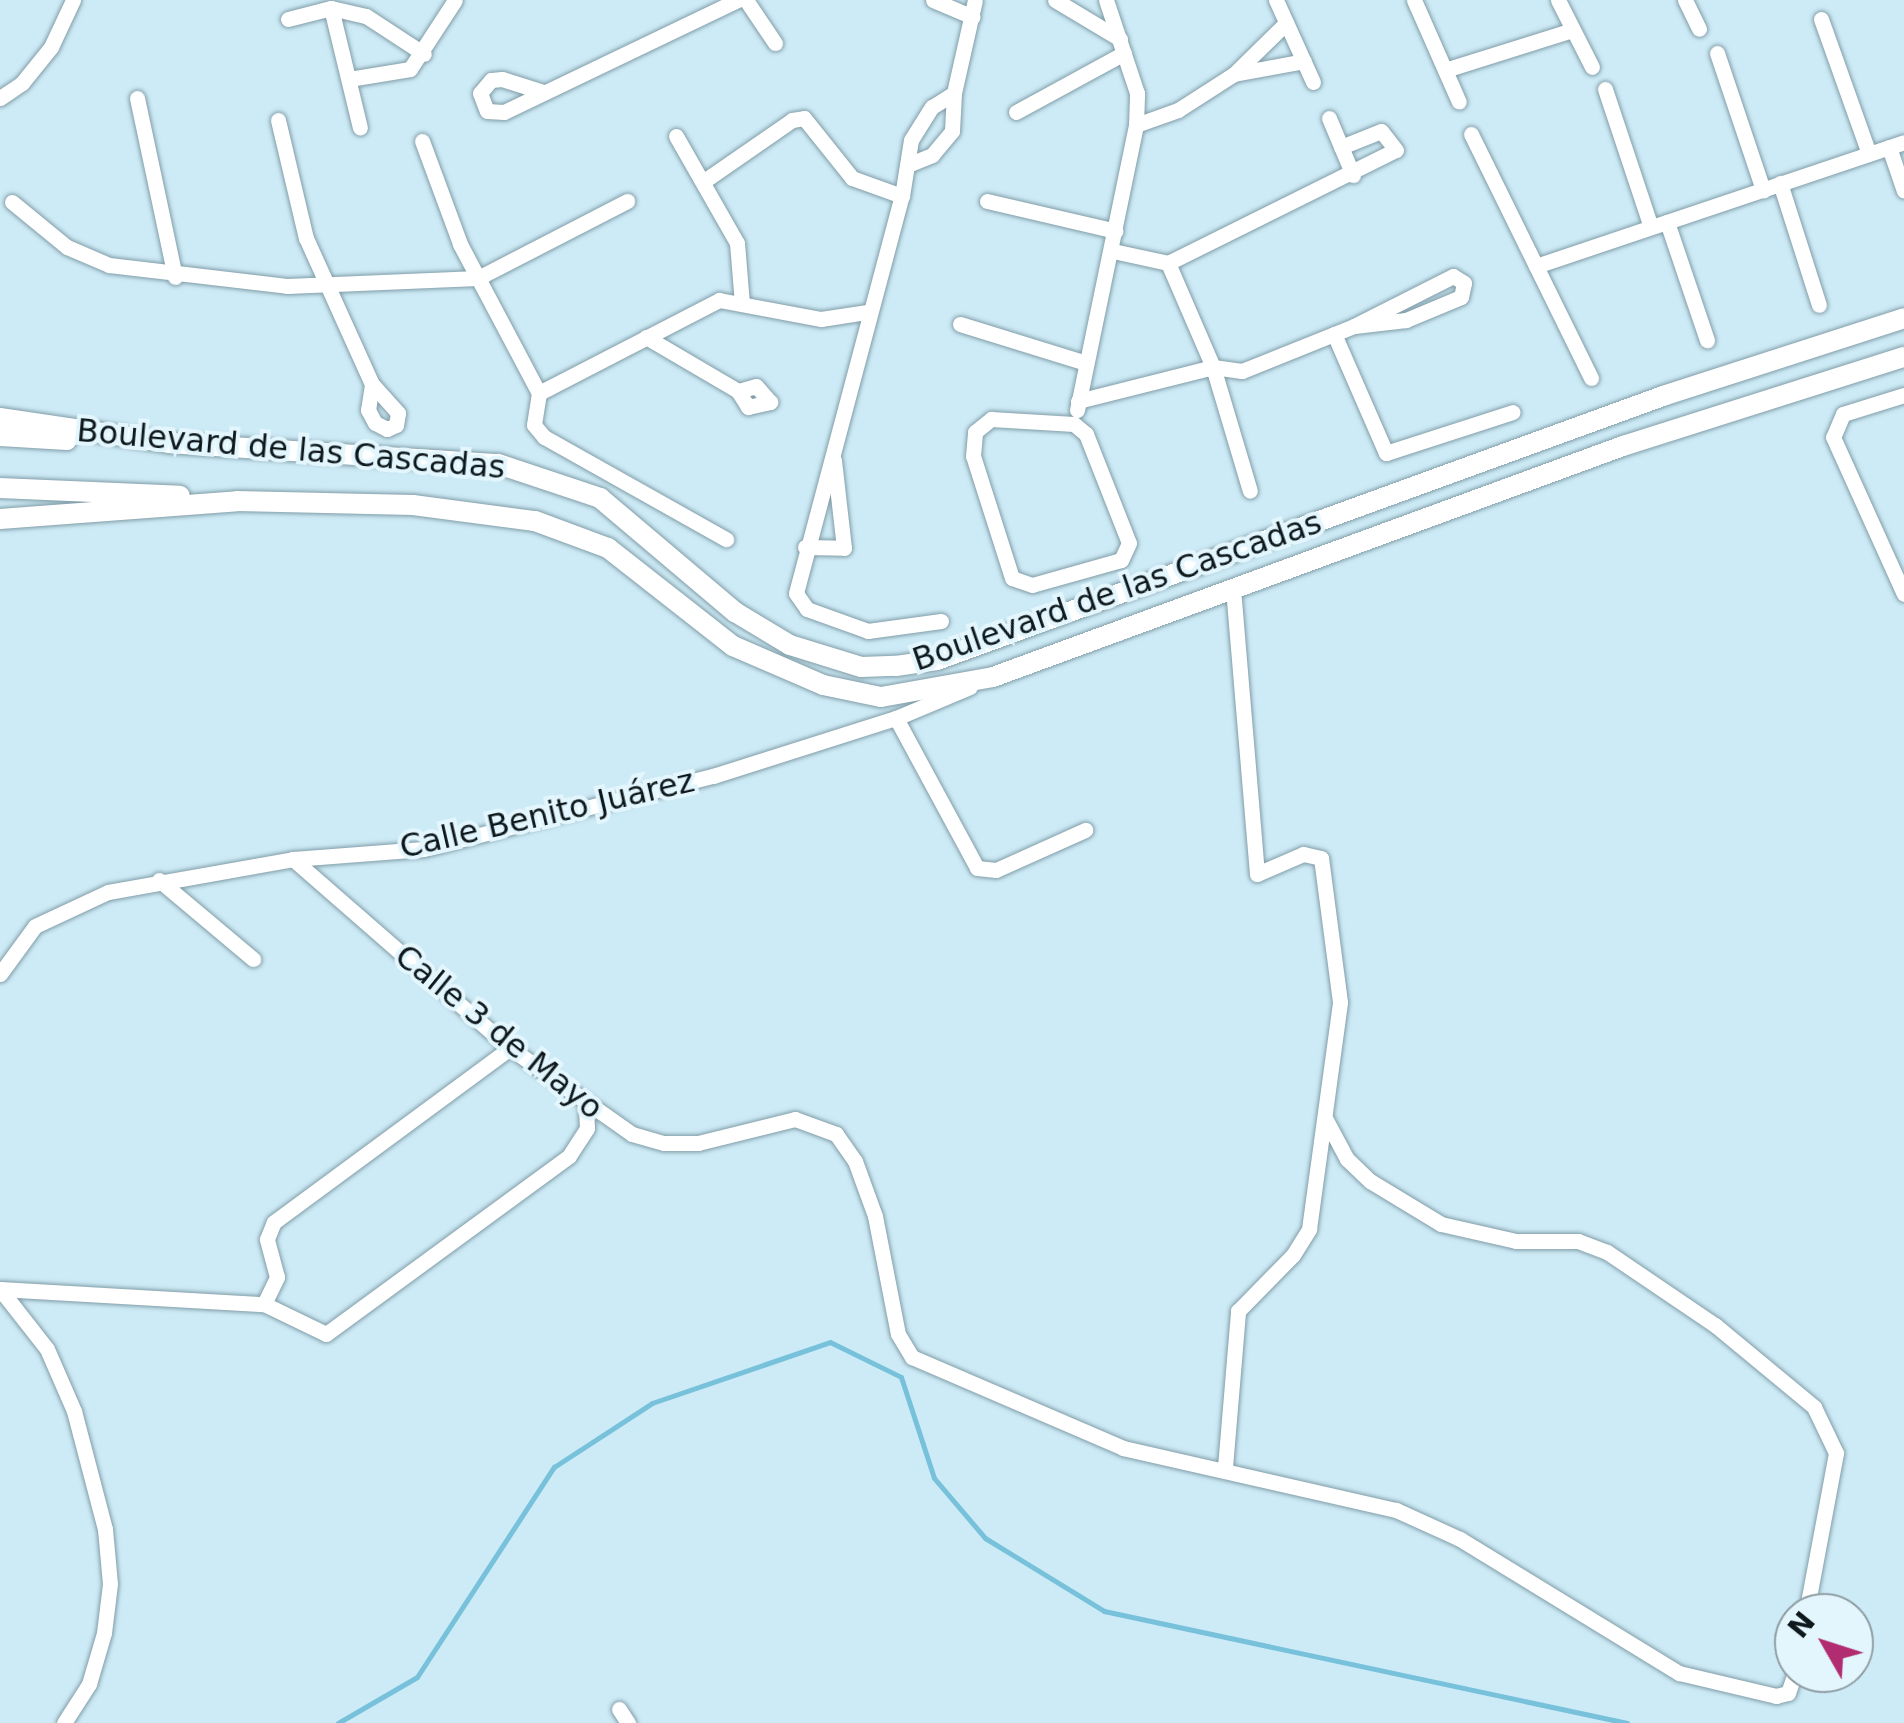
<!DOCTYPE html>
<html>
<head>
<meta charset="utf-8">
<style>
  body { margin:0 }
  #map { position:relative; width:1904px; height:1723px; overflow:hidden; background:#cdebf6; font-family:"DejaVu Sans",sans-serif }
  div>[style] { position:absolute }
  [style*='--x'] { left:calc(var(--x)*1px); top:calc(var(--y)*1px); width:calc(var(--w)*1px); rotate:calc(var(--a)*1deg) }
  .stream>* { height:5px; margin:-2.5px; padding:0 2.5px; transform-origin:2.5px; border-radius:2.5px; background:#77c1db }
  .roads { filter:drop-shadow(0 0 2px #819da8) drop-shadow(0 0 2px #819da8) }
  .street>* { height:15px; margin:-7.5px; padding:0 7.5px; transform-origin:7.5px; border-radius:7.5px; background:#fff }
  .secondary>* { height:20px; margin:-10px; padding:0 10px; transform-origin:10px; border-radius:10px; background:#fff }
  span { translate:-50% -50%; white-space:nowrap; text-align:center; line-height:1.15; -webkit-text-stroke:8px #e4f6fd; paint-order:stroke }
  .street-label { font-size:32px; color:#0d181c }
  .north { position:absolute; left:1774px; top:1593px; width:100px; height:100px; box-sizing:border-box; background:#e4f6fd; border:2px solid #8e9da3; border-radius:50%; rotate:309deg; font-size:28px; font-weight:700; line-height:40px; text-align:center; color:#0d181c }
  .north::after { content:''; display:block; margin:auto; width:35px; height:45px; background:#b22c71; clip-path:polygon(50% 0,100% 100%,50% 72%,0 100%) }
</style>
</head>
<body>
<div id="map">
  <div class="stream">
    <i style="--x:338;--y:1723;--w:91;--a:-30.2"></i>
    <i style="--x:417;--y:1677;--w:251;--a:-56.9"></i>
    <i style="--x:554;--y:1467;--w:117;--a:-33.1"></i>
    <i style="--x:652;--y:1403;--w:188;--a:-18.9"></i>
    <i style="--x:830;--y:1342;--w:79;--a:26.2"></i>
    <i style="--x:901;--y:1377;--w:106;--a:71.9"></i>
    <i style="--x:934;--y:1478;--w:79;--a:49.6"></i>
    <i style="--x:985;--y:1538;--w:140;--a:31.5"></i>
    <i style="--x:1104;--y:1611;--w:535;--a:12.09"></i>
  </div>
  <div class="roads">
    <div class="street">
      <i style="--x:746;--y:0;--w:52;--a:56"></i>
      <i style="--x:933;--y:0;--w:43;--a:23"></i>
      <i style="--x:1055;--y:0;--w:76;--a:31"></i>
      <i style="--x:1276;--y:0;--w:90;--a:65.7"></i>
      <i style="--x:1414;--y:0;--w:111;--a:66.2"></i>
      <i style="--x:1558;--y:0;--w:75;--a:63.1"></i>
      <i style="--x:1685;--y:0;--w:32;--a:64"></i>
      <i style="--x:331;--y:8;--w:123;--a:76.4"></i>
      <i style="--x:288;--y:19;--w:44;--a:-14.3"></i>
      <i style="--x:331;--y:8;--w:36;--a:13"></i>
      <i style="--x:366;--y:16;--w:69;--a:33.2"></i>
      <i style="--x:1821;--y:19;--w:143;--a:70.4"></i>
      <i style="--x:1717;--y:53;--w:145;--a:71.4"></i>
      <i style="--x:1445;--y:70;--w:134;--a:-17.4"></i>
      <i style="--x:1234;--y:74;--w:71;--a:-10.5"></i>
      <i style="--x:349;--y:79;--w:62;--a:-9.3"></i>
      <i style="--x:410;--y:69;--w:82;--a:-56.9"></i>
      <i style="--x:1605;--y:89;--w:145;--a:71.6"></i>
      <i style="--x:543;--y:92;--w:43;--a:-162.4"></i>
      <i style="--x:502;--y:79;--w:11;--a:175"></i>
      <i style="--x:491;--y:80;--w:17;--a:130"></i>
      <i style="--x:480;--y:93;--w:19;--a:69"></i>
      <i style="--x:487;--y:111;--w:17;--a:3"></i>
      <i style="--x:504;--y:112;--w:259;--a:-25.6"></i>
      <i style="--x:0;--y:98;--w:27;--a:-34"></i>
      <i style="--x:22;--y:83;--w:46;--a:-51.1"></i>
      <i style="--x:51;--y:47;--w:52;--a:-64.9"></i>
      <i style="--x:137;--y:98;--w:183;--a:78"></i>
      <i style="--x:1016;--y:112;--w:123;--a:-28.6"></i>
      <i style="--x:1329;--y:118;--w:62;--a:67.2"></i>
      <i style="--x:278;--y:120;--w:121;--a:76.7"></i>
      <i style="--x:306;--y:238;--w:160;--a:65.7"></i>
      <i style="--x:372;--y:384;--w:39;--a:48"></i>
      <i style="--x:398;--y:413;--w:12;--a:99"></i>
      <i style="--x:396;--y:425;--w:10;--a:156"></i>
      <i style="--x:387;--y:429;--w:13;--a:-153"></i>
      <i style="--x:375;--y:423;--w:15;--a:-118"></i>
      <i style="--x:368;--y:410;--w:26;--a:-81"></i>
      <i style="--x:1136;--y:125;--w:45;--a:-19.7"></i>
      <i style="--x:1178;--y:110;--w:67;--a:-32.7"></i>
      <i style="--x:1234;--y:74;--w:73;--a:-44.4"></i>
      <i style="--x:1471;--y:134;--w:272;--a:63.8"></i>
      <i style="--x:676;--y:136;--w:123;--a:60.3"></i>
      <i style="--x:737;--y:243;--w:61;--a:85.3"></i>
      <i style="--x:422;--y:141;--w:110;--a:69.7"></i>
      <i style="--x:460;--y:244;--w:169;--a:62.1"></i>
      <i style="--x:1889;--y:147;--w:46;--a:71.2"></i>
      <i style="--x:910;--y:164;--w:24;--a:-22"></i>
      <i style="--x:932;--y:155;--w:31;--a:-50"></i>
      <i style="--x:952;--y:131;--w:38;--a:-87"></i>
      <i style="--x:954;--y:93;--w:95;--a:-77.3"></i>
      <i style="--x:704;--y:181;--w:107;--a:-34.7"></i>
      <i style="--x:792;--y:120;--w:12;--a:-9"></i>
      <i style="--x:804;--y:118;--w:77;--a:51.3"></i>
      <i style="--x:852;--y:178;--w:53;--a:19.8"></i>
      <i style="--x:1780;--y:183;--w:128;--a:72.3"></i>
      <i style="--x:987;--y:201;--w:132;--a:13.1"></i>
      <i style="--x:12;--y:202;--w:71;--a:39.3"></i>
      <i style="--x:67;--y:247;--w:46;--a:23.2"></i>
      <i style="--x:109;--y:265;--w:179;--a:6.7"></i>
      <i style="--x:287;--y:286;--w:191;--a:-2.4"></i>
      <i style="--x:478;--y:278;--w:168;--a:-27.3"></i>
      <i style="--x:1667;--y:222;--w:125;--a:71.3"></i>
      <i style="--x:1113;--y:251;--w:56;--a:12.3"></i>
      <i style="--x:1168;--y:263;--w:254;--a:-26.4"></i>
      <i style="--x:1396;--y:150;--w:24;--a:-128"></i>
      <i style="--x:1381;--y:131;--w:43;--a:158.2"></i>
      <i style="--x:1168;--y:263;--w:113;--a:66.6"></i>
      <i style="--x:1213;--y:367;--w:129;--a:73.4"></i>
      <i style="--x:1536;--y:266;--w:388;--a:-18.6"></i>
      <i style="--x:960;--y:324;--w:132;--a:17.2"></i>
      <i style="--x:1334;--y:334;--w:130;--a:66.4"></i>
      <i style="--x:1386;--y:453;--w:133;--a:-17.9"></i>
      <i style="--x:646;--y:337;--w:107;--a:30.4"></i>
      <i style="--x:738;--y:391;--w:19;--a:58"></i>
      <i style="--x:748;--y:407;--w:23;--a:-13"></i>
      <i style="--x:770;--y:402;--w:21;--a:-131"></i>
      <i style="--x:756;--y:386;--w:19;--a:164"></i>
      <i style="--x:539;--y:393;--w:203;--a:-27.3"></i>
      <i style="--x:719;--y:300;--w:104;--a:10.6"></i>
      <i style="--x:821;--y:319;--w:47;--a:-8.7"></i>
      <i style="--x:539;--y:393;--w:32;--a:99"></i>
      <i style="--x:534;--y:425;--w:16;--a:50"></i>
      <i style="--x:544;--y:437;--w:209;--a:29.3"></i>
      <i style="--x:1904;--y:395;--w:64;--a:162.7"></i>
      <i style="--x:1843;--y:414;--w:25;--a:113"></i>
      <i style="--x:1833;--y:437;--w:172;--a:65.7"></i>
      <i style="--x:1078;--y:401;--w:139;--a:-14.1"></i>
      <i style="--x:1213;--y:367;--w:29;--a:8"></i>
      <i style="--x:1242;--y:371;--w:121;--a:-21.9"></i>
      <i style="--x:1354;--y:326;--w:111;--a:-26.8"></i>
      <i style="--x:1453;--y:276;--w:13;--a:32"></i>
      <i style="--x:1464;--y:283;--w:14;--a:102"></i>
      <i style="--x:1461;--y:297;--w:60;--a:157.3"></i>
      <i style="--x:1406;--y:320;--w:52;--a:173.4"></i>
      <i style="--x:1077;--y:410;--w:291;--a:-78.3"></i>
      <i style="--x:1136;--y:125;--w:32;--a:-88"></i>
      <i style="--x:1137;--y:93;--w:98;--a:-108.4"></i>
      <i style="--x:991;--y:419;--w:83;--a:3.4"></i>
      <i style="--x:1074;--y:424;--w:16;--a:40"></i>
      <i style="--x:1086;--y:434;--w:117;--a:68.5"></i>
      <i style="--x:1129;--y:543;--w:19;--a:115"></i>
      <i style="--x:1121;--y:560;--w:92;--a:164.3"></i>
      <i style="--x:1032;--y:585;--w:21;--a:-161"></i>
      <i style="--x:1012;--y:578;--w:128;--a:-107.7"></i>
      <i style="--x:973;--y:456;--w:24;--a:-85"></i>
      <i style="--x:975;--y:432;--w:21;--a:-39"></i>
      <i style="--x:805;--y:547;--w:39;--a:1"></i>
      <i style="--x:844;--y:548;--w:89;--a:-96.5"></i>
      <i style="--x:941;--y:621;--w:74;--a:172.2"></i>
      <i style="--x:868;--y:631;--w:65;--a:-160.2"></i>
      <i style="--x:807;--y:609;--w:19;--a:-125"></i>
      <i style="--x:796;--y:593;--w:411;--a:-75.1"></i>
      <i style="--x:902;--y:196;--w:57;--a:-80.9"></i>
      <i style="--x:911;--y:140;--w:39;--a:-58"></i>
      <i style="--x:932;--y:107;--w:26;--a:-32"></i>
      <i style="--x:896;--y:718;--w:170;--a:61.6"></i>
      <i style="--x:977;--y:868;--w:19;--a:6"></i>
      <i style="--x:996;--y:870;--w:98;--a:-24.2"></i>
      <i style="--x:293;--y:859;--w:288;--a:41.1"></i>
      <i style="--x:510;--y:1048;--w:149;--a:35.2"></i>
      <i style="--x:632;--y:1134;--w:33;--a:16"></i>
      <i style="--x:664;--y:1143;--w:34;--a:0"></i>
      <i style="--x:698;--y:1143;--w:100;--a:-13.9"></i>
      <i style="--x:795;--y:1119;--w:44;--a:20.1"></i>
      <i style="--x:836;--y:1134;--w:33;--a:55"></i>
      <i style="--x:855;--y:1161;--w:59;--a:70"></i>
      <i style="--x:875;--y:1216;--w:120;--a:79"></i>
      <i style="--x:898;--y:1334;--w:27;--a:59"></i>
      <i style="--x:912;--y:1357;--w:230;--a:23.3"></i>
      <i style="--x:1123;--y:1448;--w:280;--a:12.8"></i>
      <i style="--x:1396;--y:1510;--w:70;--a:24.4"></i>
      <i style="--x:1460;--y:1539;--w:257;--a:31.5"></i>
      <i style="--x:1679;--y:1673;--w:100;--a:13.3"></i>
      <i style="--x:1776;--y:1696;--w:12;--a:-14"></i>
      <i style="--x:1788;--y:1693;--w:21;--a:-71"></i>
      <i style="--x:159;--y:880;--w:123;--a:40"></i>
      <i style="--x:0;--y:974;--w:59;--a:-53.9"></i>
      <i style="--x:35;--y:926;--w:81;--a:-25"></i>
      <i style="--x:108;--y:892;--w:188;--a:-10.1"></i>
      <i style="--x:293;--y:859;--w:131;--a:-4.4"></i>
      <i style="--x:424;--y:849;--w:298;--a:-14.2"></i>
      <i style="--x:713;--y:776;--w:192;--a:-17.6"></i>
      <i style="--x:896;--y:718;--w:80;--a:-22.7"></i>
      <i style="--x:1325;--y:1118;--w:47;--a:61.8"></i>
      <i style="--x:1347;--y:1159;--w:32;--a:44"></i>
      <i style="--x:1370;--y:1181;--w:83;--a:31.2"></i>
      <i style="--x:1441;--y:1224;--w:77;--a:12.8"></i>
      <i style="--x:1516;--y:1241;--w:62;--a:0"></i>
      <i style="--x:1578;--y:1241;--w:31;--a:21"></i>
      <i style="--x:1607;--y:1252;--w:130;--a:34.1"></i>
      <i style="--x:1715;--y:1325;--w:129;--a:39.6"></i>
      <i style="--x:1814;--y:1407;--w:51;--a:64.4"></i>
      <i style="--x:1836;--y:1453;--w:163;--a:100.6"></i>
      <i style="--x:0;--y:1289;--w:264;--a:3.3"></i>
      <i style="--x:264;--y:1304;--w:69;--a:25.8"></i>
      <i style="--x:326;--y:1334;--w:301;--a:-36.2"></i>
      <i style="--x:569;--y:1156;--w:33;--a:-57"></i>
      <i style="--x:587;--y:1128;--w:21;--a:-93"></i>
      <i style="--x:0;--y:1289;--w:76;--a:51.9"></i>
      <i style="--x:47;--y:1349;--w:68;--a:66.5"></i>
      <i style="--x:74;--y:1411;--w:122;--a:75.3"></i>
      <i style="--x:105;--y:1529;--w:55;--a:84.8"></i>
      <i style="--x:110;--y:1584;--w:49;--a:97"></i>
      <i style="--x:104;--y:1633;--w:53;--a:106.4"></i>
      <i style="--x:89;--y:1684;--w:46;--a:122.7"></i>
      <i style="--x:264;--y:1304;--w:30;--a:-64"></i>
      <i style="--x:277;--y:1277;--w:39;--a:-105"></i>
      <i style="--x:267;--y:1239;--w:18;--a:-68"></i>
      <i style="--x:274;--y:1222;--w:293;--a:-36.4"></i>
      <i style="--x:1225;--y:1467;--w:157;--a:-85.2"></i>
      <i style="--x:1238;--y:1311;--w:78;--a:-45.5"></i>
      <i style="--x:1293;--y:1255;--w:31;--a:-58"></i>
      <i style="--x:1309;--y:1229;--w:229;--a:-82.2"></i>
      <i style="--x:1340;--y:1002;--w:145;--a:-97.5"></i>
      <i style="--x:1321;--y:858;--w:18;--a:-167"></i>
      <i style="--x:1303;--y:854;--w:50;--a:156.5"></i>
      <i style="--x:1257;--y:874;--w:284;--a:-94.8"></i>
      <i style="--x:619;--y:1709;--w:17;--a:57"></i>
    </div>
    <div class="secondary">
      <i style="--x:0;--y:418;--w:171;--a:8.4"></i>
      <i style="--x:169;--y:443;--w:330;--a:3.7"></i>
      <i style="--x:498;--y:464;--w:108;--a:18.4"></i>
      <i style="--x:600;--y:498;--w:177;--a:40.2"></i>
      <i style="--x:735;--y:612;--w:64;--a:31"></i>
      <i style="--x:790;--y:645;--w:74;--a:17.2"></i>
      <i style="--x:861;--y:667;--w:35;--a:-2"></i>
      <i style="--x:896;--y:666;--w:41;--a:-8.3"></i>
      <i style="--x:937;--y:660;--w:773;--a:-19.98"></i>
      <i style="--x:1663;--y:396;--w:253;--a:-17.9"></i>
      <i style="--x:0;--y:436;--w:67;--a:3.4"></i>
      <i style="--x:0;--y:488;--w:180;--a:2.5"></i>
      <i style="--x:0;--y:519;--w:238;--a:-4.3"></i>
      <i style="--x:237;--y:501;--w:176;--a:1.3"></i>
      <i style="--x:413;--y:505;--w:123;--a:7.5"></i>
      <i style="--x:535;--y:521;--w:78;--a:20.3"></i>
      <i style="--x:608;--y:548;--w:159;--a:38.1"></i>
      <i style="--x:733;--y:646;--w:98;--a:23.4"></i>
      <i style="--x:823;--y:685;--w:59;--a:11.7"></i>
      <i style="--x:881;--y:697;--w:114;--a:-10.1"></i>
      <i style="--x:993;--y:677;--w:671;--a:-20.14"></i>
      <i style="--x:1623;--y:446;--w:295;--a:-17.6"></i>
    </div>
  </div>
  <div class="street-label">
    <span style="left:291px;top:449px;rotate:5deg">Boulevard de las Cascadas</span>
    <span style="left:1117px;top:591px;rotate:-19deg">Boulevard de las Cascadas</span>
    <span style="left:547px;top:814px;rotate:-13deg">Calle Benito Juárez</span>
    <span style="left:499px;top:1032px;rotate:39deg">Calle 3 de Mayo</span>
  </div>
  <div class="north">N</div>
</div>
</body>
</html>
